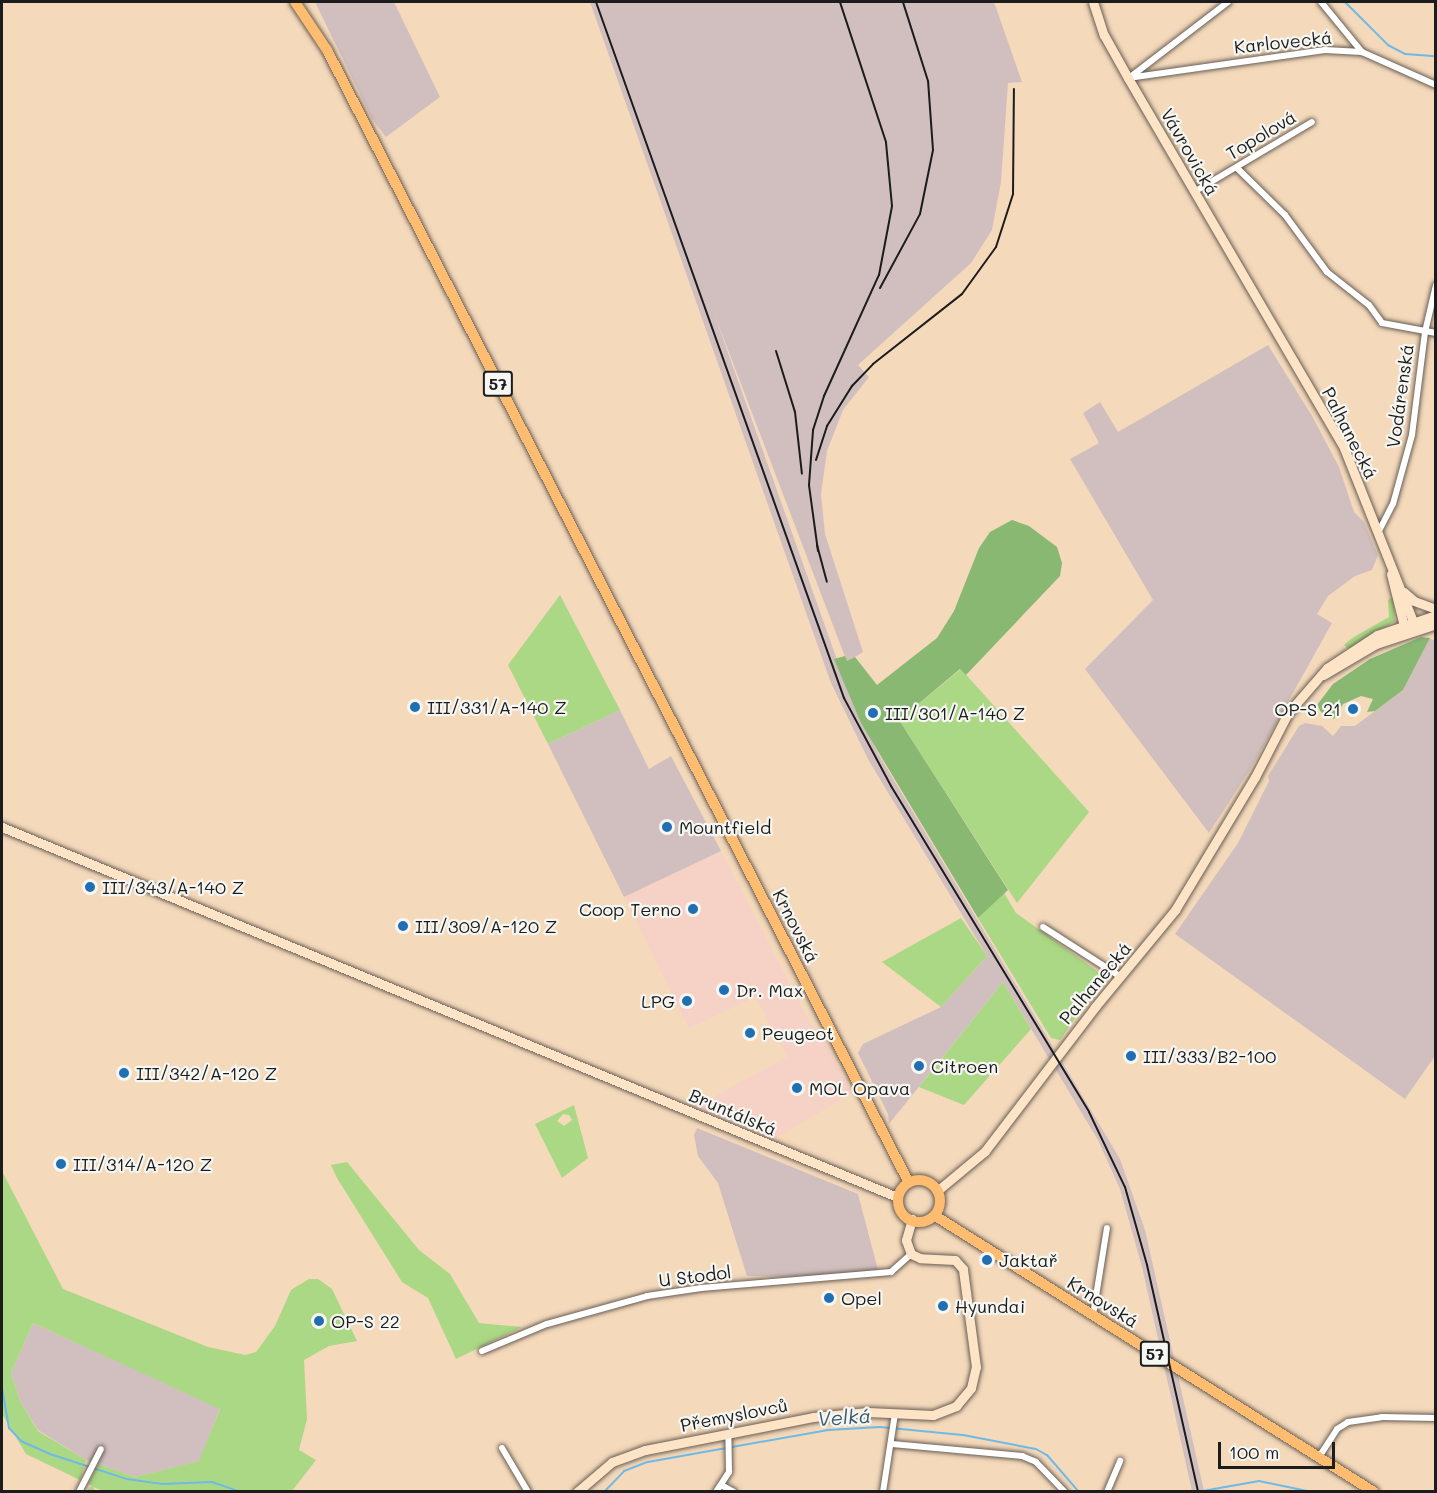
<!DOCTYPE html>
<html>
<head>
<meta charset="utf-8">
<style>
  body { margin:0 }
  #map { position:relative; width:1437px; height:1493px; overflow:hidden; background:#f4d9bb; font-family:Mali,sans-serif }
  div>[style] { position:absolute }
  [style*='--x'] { left:calc(var(--x)*1px); top:calc(var(--y)*1px); width:calc(var(--w)*1px); rotate:calc(var(--a)*1deg) }
  .built>* { inset:0; background:#f6d1c6 }
  .industrial>* { inset:0; background:#d1bfbf }
  .green>* { inset:0; background:#abd884 }
  .forest>* { inset:0; background:#88b872 }
  .stream>* { height:2px; margin:-1px; padding:0 1px; transform-origin:1px; border-radius:1px; background:#6ebae7 }
  .roads { filter:drop-shadow(0 0 2px #685e54) drop-shadow(0 0 2px #685e54) }
  .street>* { height:6px; margin:-3px; padding:0 3px; transform-origin:3px; border-radius:3px; background:#fff }
  .secondary>* { height:9px; margin:-4.5px; padding:0 4.5px; transform-origin:4.5px; border-radius:4.5px; background:#fee4c6 }
  .primary>* { height:10px; margin:-5px; padding:0 5px; transform-origin:5px; border-radius:5px; background:#fdbc70 }
  .primary>.ring { margin:-5px; padding:0; box-sizing:content-box; background:none; border:10px solid #fdbc70; border-radius:50% }
  .rail>* { height:2px; margin:-1px; padding:0 1px; transform-origin:1px; border-radius:1px; background:#1c1c1c }
  .dots>* { width:16px; height:16px; translate:-50% -50%; box-sizing:border-box; border:3px solid #f6f6f2; border-radius:50% }
  span { translate:-50% -50%; white-space:nowrap; text-align:center; line-height:1.15; -webkit-text-stroke:4.5px #f6f6f2; paint-order:stroke }
  .shield-label span { padding:2px 4px; background:#f6f6f2; border:2px solid; border-radius:4px; -webkit-text-stroke-width:0 }
  .shield-label { font-size:16px; color:#1c1c1c; font-weight:700 }
  .street-label { font-size:18px; color:#1c1c1c }
  .poi-label { font-size:18px; color:#1c1c1c }
  .left { translate:0 -50%; text-align:left }
  .right { translate:-100% -50%; text-align:right }
  .water-label { font-size:20px; color:#3d5b6d; font-style:italic }
  .frame { position:absolute; inset:0; border:3px solid #1c1c1c; pointer-events:none }
  .scale { position:absolute; left:1218px; top:1442px; width:117px; height:27px; box-sizing:border-box; border:3px solid #1c1c1c; border-top:0; padding-left:8px; font-size:18px; line-height:21px; white-space:nowrap; color:#1c1c1c; -webkit-text-stroke:4px #f6f6f2; paint-order:stroke }
</style>
</head>
<body>
<div id="map">
  <div class="built">
    <i style="clip-path:polygon(721px 851px,818px 1038px,823px 1037px,852px 1093px,776px 1138px,692px 1109px,787px 1057px,759px 1003px,755px 997px,689px 1028px,624px 897px)"></i>
  </div>
  <div class="industrial">
    <i style="clip-path:polygon(315px 2px,394px 2px,440px 97px,386px 137px,372px 119px)"></i>
    <i style="clip-path:polygon(590px 2px,994px 2px,1022px 82px,1008px 83px,1001px 182px,992px 230px,971px 263px,858px 365px,869px 377px,843px 410px,827px 451px,821px 494px,825px 534px,863px 652px,847px 662px,714px 313px,852px 702px,879px 755px,1120px 1159px,1145px 1230px,1204px 1491px,1192px 1491px,1142px 1267px,1120px 1189px,1098px 1140px,1003px 982px,889px 1124px,888px 1114px,858px 1053px,863px 1044px,941px 1007px,987px 956px,869px 761px,831px 683px)"></i>
    <i style="clip-path:polygon(1268px 345px,1312px 416px,1339px 467px,1354px 512px,1364px 522px,1378px 555px,1372px 570px,1355px 576px,1328px 596px,1317px 614px,1332px 623px,1251px 768px,1209px 833px,1085px 669px,1153px 600px,1070px 459px,1099px 443px,1083px 413px,1100px 402px,1118px 432px)"></i>
    <i style="clip-path:polygon(1430px 638px,1435px 641px,1435px 1056px,1405px 1099px,1175px 934px,1238px 843px,1269px 781px,1268px 776px,1299px 726px,1305px 723px,1322px 726px,1333px 736px,1341px 726px,1355px 726px,1403px 690px)"></i>
    <i style="clip-path:polygon(620px 710px,649px 769px,671px 756px,721px 851px,624px 897px,548px 744px)"></i>
    <i style="clip-path:polygon(697px 1128px,858px 1194px,878px 1270px,810px 1277px,747px 1276px,718px 1183px,698px 1156px,694px 1135px)"></i>
    <i style="clip-path:polygon(33px 1323px,220px 1408px,200px 1461px,135px 1477px,86px 1460px,38px 1430px,20px 1401px,11px 1373px)"></i>
  </div>
  <div class="green">
    <i style="clip-path:polygon(560px 595px,620px 710px,548px 744px,508px 665px)"></i>
    <i style="clip-path:polygon(1393px 597px,1395px 621px,1348px 649px,1344px 645px,1352px 638px,1389px 617px,1388px 600px)"></i>
    <i style="clip-path:polygon(961px 669px,1089px 812px,1017px 903px,899px 720px)"></i>
    <i style="clip-path:polygon(1004px 893px,1016px 913px,1104px 976px,1060px 1040px,1051px 1038px,978px 918px)"></i>
    <i style="clip-path:polygon(961px 918px,987px 956px,941px 1007px,882px 962px)"></i>
    <i style="clip-path:polygon(1003px 982px,1031px 1029px,964px 1105px,919px 1087px)"></i>
    <i style="clip-path:polygon(evenodd,574px 1105px,588px 1158px,562px 1178px,535px 1124px,574px 1105px,563px 1114px,569px 1115px,572px 1120px,564px 1126px,557px 1121px,563px 1114px)"></i>
    <i style="clip-path:polygon(347px 1162px,419px 1250px,450px 1274px,479px 1323px,522px 1327px,456px 1359px,428px 1298px,402px 1282px,337px 1178px,331px 1165px)"></i>
    <i style="clip-path:polygon(2px 1171px,63px 1289px,208px 1347px,245px 1355px,256px 1352px,275px 1326px,291px 1290px,309px 1279px,318px 1279px,332px 1289px,357px 1341px,329px 1346px,304px 1360px,307px 1419px,299px 1450px,316px 1460px,292px 1491px,106px 1492px,93px 1487px,95px 1491px,86px 1491px,92px 1486px,88px 1484px,98px 1464px,135px 1477px,199px 1461px,220px 1409px,33px 1323px,11px 1373px,20px 1401px,38px 1431px,86px 1460px,80px 1480px,26px 1454px,2px 1414px)"></i>
  </div>
  <div class="forest">
    <i style="clip-path:polygon(1012px 520px,1029px 526px,1057px 547px,1062px 563px,1060px 576px,966px 675px,960px 669px,899px 720px,1008px 890px,978px 918px,861px 723px,834px 659px,845px 656px,847px 661px,855px 657px,877px 685px,937px 638px,954px 611px,979px 548px,990px 532px)"></i>
    <i style="clip-path:polygon(1421px 637px,1430px 638px,1403px 690px,1375px 711px,1367px 712px,1373px 699px,1361px 696px,1343px 704px,1334px 719px,1321px 712px,1317px 705px,1333px 684px,1370px 659px)"></i>
  </div>
  <div class="stream">
    <i style="--x:1345;--y:2;--w:61;--a:45"></i>
    <i style="--x:1388;--y:45;--w:19;--a:28"></i>
    <i style="--x:1405;--y:54;--w:31;--a:4"></i>
    <i style="--x:2;--y:1388;--w:41;--a:80.1"></i>
    <i style="--x:9;--y:1428;--w:18;--a:47"></i>
    <i style="--x:21;--y:1441;--w:35;--a:24"></i>
    <i style="--x:53;--y:1455;--w:78;--a:18"></i>
    <i style="--x:127;--y:1479;--w:35;--a:8"></i>
    <i style="--x:162;--y:1484;--w:50;--a:-2.3"></i>
    <i style="--x:212;--y:1482;--w:31;--a:19"></i>
    <i style="--x:604;--y:1492;--w:29;--a:-46"></i>
    <i style="--x:624;--y:1471;--w:26;--a:-21"></i>
    <i style="--x:648;--y:1462;--w:183;--a:-10.1"></i>
    <i style="--x:828;--y:1430;--w:52;--a:-3.3"></i>
    <i style="--x:880;--y:1427;--w:83;--a:5.5"></i>
    <i style="--x:963;--y:1435;--w:74;--a:10.9"></i>
    <i style="--x:1036;--y:1449;--w:13;--a:29"></i>
    <i style="--x:1047;--y:1455;--w:49;--a:49.1"></i>
    <i style="--x:1197;--y:1492;--w:63;--a:-10.1"></i>
    <i style="--x:1259;--y:1481;--w:54;--a:11.7"></i>
  </div>
  <div class="roads">
    <div class="street">
      <i style="--x:1321;--y:2;--w:65;--a:50.6"></i>
      <i style="--x:1128;--y:78;--w:199;--a:-8.1"></i>
      <i style="--x:1325;--y:50;--w:37;--a:3"></i>
      <i style="--x:1362;--y:52;--w:81;--a:24"></i>
      <i style="--x:1129;--y:78;--w:125;--a:-37.5"></i>
      <i style="--x:1237;--y:168;--w:67;--a:44.4"></i>
      <i style="--x:1285;--y:215;--w:71;--a:53.6"></i>
      <i style="--x:1327;--y:272;--w:53;--a:38.2"></i>
      <i style="--x:1369;--y:305;--w:22;--a:54"></i>
      <i style="--x:1382;--y:323;--w:55;--a:10.5"></i>
      <i style="--x:1194;--y:192;--w:137;--a:-30.7"></i>
      <i style="--x:1379;--y:531;--w:30;--a:-63"></i>
      <i style="--x:1393;--y:504;--w:72;--a:-74.6"></i>
      <i style="--x:1412;--y:435;--w:104;--a:-82.8"></i>
      <i style="--x:1425;--y:332;--w:48;--a:-76.8"></i>
      <i style="--x:1043;--y:927;--w:93;--a:32.7"></i>
      <i style="--x:1093;--y:1315;--w:88;--a:-80.9"></i>
      <i style="--x:482;--y:1351;--w:70;--a:-22.6"></i>
      <i style="--x:547;--y:1324;--w:104;--a:-15.6"></i>
      <i style="--x:647;--y:1296;--w:55;--a:-8.4"></i>
      <i style="--x:701;--y:1288;--w:191;--a:-4.8"></i>
      <i style="--x:891;--y:1272;--w:27;--a:-42"></i>
      <i style="--x:892;--y:1444;--w:131;--a:5.3"></i>
      <i style="--x:1022;--y:1456;--w:15;--a:23"></i>
      <i style="--x:1036;--y:1462;--w:42;--a:46"></i>
      <i style="--x:502;--y:1448;--w:51;--a:59.4"></i>
      <i style="--x:1319;--y:1457;--w:33;--a:-57"></i>
      <i style="--x:1337;--y:1429;--w:13;--a:-32"></i>
      <i style="--x:1348;--y:1422;--w:34;--a:-8"></i>
      <i style="--x:1382;--y:1417;--w:54;--a:1.1"></i>
      <i style="--x:721;--y:1485;--w:15;--a:28"></i>
      <i style="--x:79;--y:1492;--w:48;--a:-62.9"></i>
      <i style="--x:716;--y:1492;--w:24;--a:-57"></i>
      <i style="--x:729;--y:1472;--w:39;--a:-91"></i>
      <i style="--x:883;--y:1492;--w:79;--a:-81.3"></i>
      <i style="--x:1107;--y:1492;--w:34;--a:-67"></i>
    </div>
    <div class="secondary">
      <i style="--x:1093;--y:2;--w:35;--a:72"></i>
      <i style="--x:1104;--y:35;--w:49;--a:60.8"></i>
      <i style="--x:1128;--y:78;--w:428;--a:59.7"></i>
      <i style="--x:1344;--y:448;--w:195;--a:68.3"></i>
      <i style="--x:1391;--y:574;--w:58;--a:76"></i>
      <i style="--x:1404;--y:592;--w:13;--a:42"></i>
      <i style="--x:1414;--y:601;--w:23;--a:20"></i>
      <i style="--x:1323;--y:675;--w:61;--a:-30.3"></i>
      <i style="--x:1376;--y:644;--w:63;--a:-18.4"></i>
      <i style="--x:2;--y:827;--w:968;--a:22.46"></i>
      <i style="--x:937;--y:1191;--w:62;--a:-39.8"></i>
      <i style="--x:985;--y:1151;--w:181;--a:-52.6"></i>
      <i style="--x:1095;--y:1007;--w:126;--a:-50.5"></i>
      <i style="--x:1175;--y:910;--w:155;--a:-59"></i>
      <i style="--x:1255;--y:777;--w:72;--a:-62.7"></i>
      <i style="--x:1288;--y:713;--w:60;--a:-49.1"></i>
      <i style="--x:1327;--y:668;--w:60;--a:-33.4"></i>
      <i style="--x:1377;--y:635;--w:62;--a:-18.7"></i>
      <i style="--x:577;--y:1492;--w:46;--a:-40.6"></i>
      <i style="--x:612;--y:1462;--w:35;--a:-20"></i>
      <i style="--x:645;--y:1450;--w:171;--a:-11.1"></i>
      <i style="--x:813;--y:1417;--w:55;--a:-5.2"></i>
      <i style="--x:868;--y:1412;--w:65;--a:2.6"></i>
      <i style="--x:933;--y:1415;--w:25;--a:-21"></i>
      <i style="--x:956;--y:1406;--w:23;--a:-50"></i>
      <i style="--x:971;--y:1388;--w:22;--a:-77"></i>
      <i style="--x:976;--y:1367;--w:99;--a:-97.6"></i>
      <i style="--x:963;--y:1269;--w:12;--a:-132"></i>
      <i style="--x:955;--y:1260;--w:35;--a:-177"></i>
      <i style="--x:920;--y:1258;--w:10;--a:-156"></i>
      <i style="--x:911;--y:1254;--w:15;--a:-110"></i>
      <i style="--x:906;--y:1240;--w:22;--a:-74"></i>
    </div>
    <div class="primary">
      <i style="--x:295;--y:2;--w:58;--a:56.3"></i>
      <i style="--x:327;--y:50;--w:1272;--a:62.81"></i>
      <i class="ring" style="left:898px;top:1180px;width:32px;height:32px"></i>
      <i style="--x:937;--y:1217;--w:516;--a:32.18"></i>
    </div>
  </div>
  <div class="rail">
    <i style="--x:596;--y:2;--w:739;--a:70.39"></i>
    <i style="--x:844;--y:698;--w:100;--a:61.9"></i>
    <i style="--x:891;--y:786;--w:381;--a:58.7"></i>
    <i style="--x:1089;--y:1112;--w:83;--a:64.4"></i>
    <i style="--x:1125;--y:1187;--w:81;--a:74.2"></i>
    <i style="--x:1147;--y:1265;--w:233;--a:77.3"></i>
    <i style="--x:880;--y:288;--w:84;--a:-61.6"></i>
    <i style="--x:920;--y:214;--w:65;--a:-78.5"></i>
    <i style="--x:933;--y:150;--w:69;--a:-94.1"></i>
    <i style="--x:928;--y:81;--w:83;--a:-107.6"></i>
    <i style="--x:776;--y:351;--w:64;--a:72.7"></i>
    <i style="--x:795;--y:412;--w:62;--a:83.6"></i>
    <i style="--x:816;--y:460;--w:36;--a:-72"></i>
    <i style="--x:827;--y:426;--w:47;--a:-58"></i>
    <i style="--x:852;--y:386;--w:30;--a:-46"></i>
    <i style="--x:873;--y:364;--w:113;--a:-38.2"></i>
    <i style="--x:962;--y:294;--w:58;--a:-54.1"></i>
    <i style="--x:996;--y:247;--w:56;--a:-72.2"></i>
    <i style="--x:1013;--y:194;--w:105;--a:-89.5"></i>
    <i style="--x:817;--y:545;--w:38;--a:75"></i>
    <i style="--x:818;--y:551;--w:67;--a:-97.8"></i>
    <i style="--x:809;--y:485;--w:55;--a:-85.8"></i>
    <i style="--x:813;--y:430;--w:36;--a:-72"></i>
    <i style="--x:824;--y:396;--w:133;--a:-65.6"></i>
    <i style="--x:879;--y:275;--w:70;--a:-79.3"></i>
    <i style="--x:892;--y:206;--w:64;--a:-95.4"></i>
    <i style="--x:886;--y:142;--w:147;--a:-108.2"></i>
  </div>
  <div class="dots">
    <i style="left:415px;top:707px;background:#1f6fb2"></i>
    <i style="left:1353px;top:709px;background:#1f6fb2"></i>
    <i style="left:873px;top:713px;background:#1f6fb2"></i>
    <i style="left:667px;top:827px;background:#1f6fb2"></i>
    <i style="left:90px;top:887px;background:#1f6fb2"></i>
    <i style="left:693px;top:909px;background:#1f6fb2"></i>
    <i style="left:403px;top:926px;background:#1f6fb2"></i>
    <i style="left:724px;top:990px;background:#1f6fb2"></i>
    <i style="left:687px;top:1001px;background:#1f6fb2"></i>
    <i style="left:750px;top:1033px;background:#1f6fb2"></i>
    <i style="left:1131px;top:1056px;background:#1f6fb2"></i>
    <i style="left:919px;top:1066px;background:#1f6fb2"></i>
    <i style="left:124px;top:1073px;background:#1f6fb2"></i>
    <i style="left:797px;top:1088px;background:#1f6fb2"></i>
    <i style="left:61px;top:1164px;background:#1f6fb2"></i>
    <i style="left:987px;top:1260px;background:#1f6fb2"></i>
    <i style="left:829px;top:1298px;background:#1f6fb2"></i>
    <i style="left:943px;top:1306px;background:#1f6fb2"></i>
    <i style="left:319px;top:1321px;background:#1f6fb2"></i>
  </div>
  <div class="shield-label">
    <span style="left:498px;top:384px">57</span>
    <span style="left:1155px;top:1354px">57</span>
  </div>
  <div class="street-label">
    <span style="left:1283px;top:42px;rotate:-6deg">Karlovecká</span>
    <span style="left:1261px;top:135px;rotate:-31deg">Topolová</span>
    <span style="left:1190px;top:152px;rotate:60deg">Vávrovická</span>
    <span style="left:1400px;top:396px;rotate:-82deg">Vodárenská</span>
    <span style="left:1350px;top:433px;rotate:63deg">Palhanecká</span>
    <span style="left:796px;top:926px;rotate:63deg">Krnovská</span>
    <span style="left:1095px;top:983px;rotate:-50deg">Palhanecká</span>
    <span style="left:733px;top:1112px;rotate:23deg">Bruntálská</span>
    <span style="left:695px;top:1276px;rotate:-7deg">U Stodol</span>
    <span style="left:1103px;top:1302px;rotate:32deg">Krnovská</span>
    <span style="left:734px;top:1415px;rotate:-11deg">Přemyslovců</span>
  </div>
  <div class="poi-label">
    <span class="left" style="left:427px;top:707px">III/331/A-140 Z</span>
    <span class="right" style="left:1341px;top:709px">OP-S 21</span>
    <span class="left" style="left:885px;top:713px">III/301/A-140 Z</span>
    <span class="left" style="left:679px;top:827px">Mountfield</span>
    <span class="left" style="left:102px;top:887px">III/343/A-140 Z</span>
    <span class="right" style="left:681px;top:909px">Coop Terno</span>
    <span class="left" style="left:415px;top:926px">III/309/A-120 Z</span>
    <span class="left" style="left:736px;top:990px">Dr. Max</span>
    <span class="right" style="left:675px;top:1001px">LPG</span>
    <span class="left" style="left:762px;top:1033px">Peugeot</span>
    <span class="left" style="left:1143px;top:1056px">III/333/B2-100</span>
    <span class="left" style="left:931px;top:1066px">Citroen</span>
    <span class="left" style="left:136px;top:1073px">III/342/A-120 Z</span>
    <span class="left" style="left:809px;top:1088px">MOL Opava</span>
    <span class="left" style="left:73px;top:1164px">III/314/A-120 Z</span>
    <span class="left" style="left:999px;top:1260px">Jaktař</span>
    <span class="left" style="left:841px;top:1298px">Opel</span>
    <span class="left" style="left:955px;top:1306px">Hyundai</span>
    <span class="left" style="left:331px;top:1321px">OP-S 22</span>
  </div>
  <div class="water-label">
    <span style="left:844px;top:1417px;rotate:-4deg">Velká</span>
  </div>
  <div class="frame"></div>
  <div class="scale">100 m</div>
</div>
</body>
</html>
